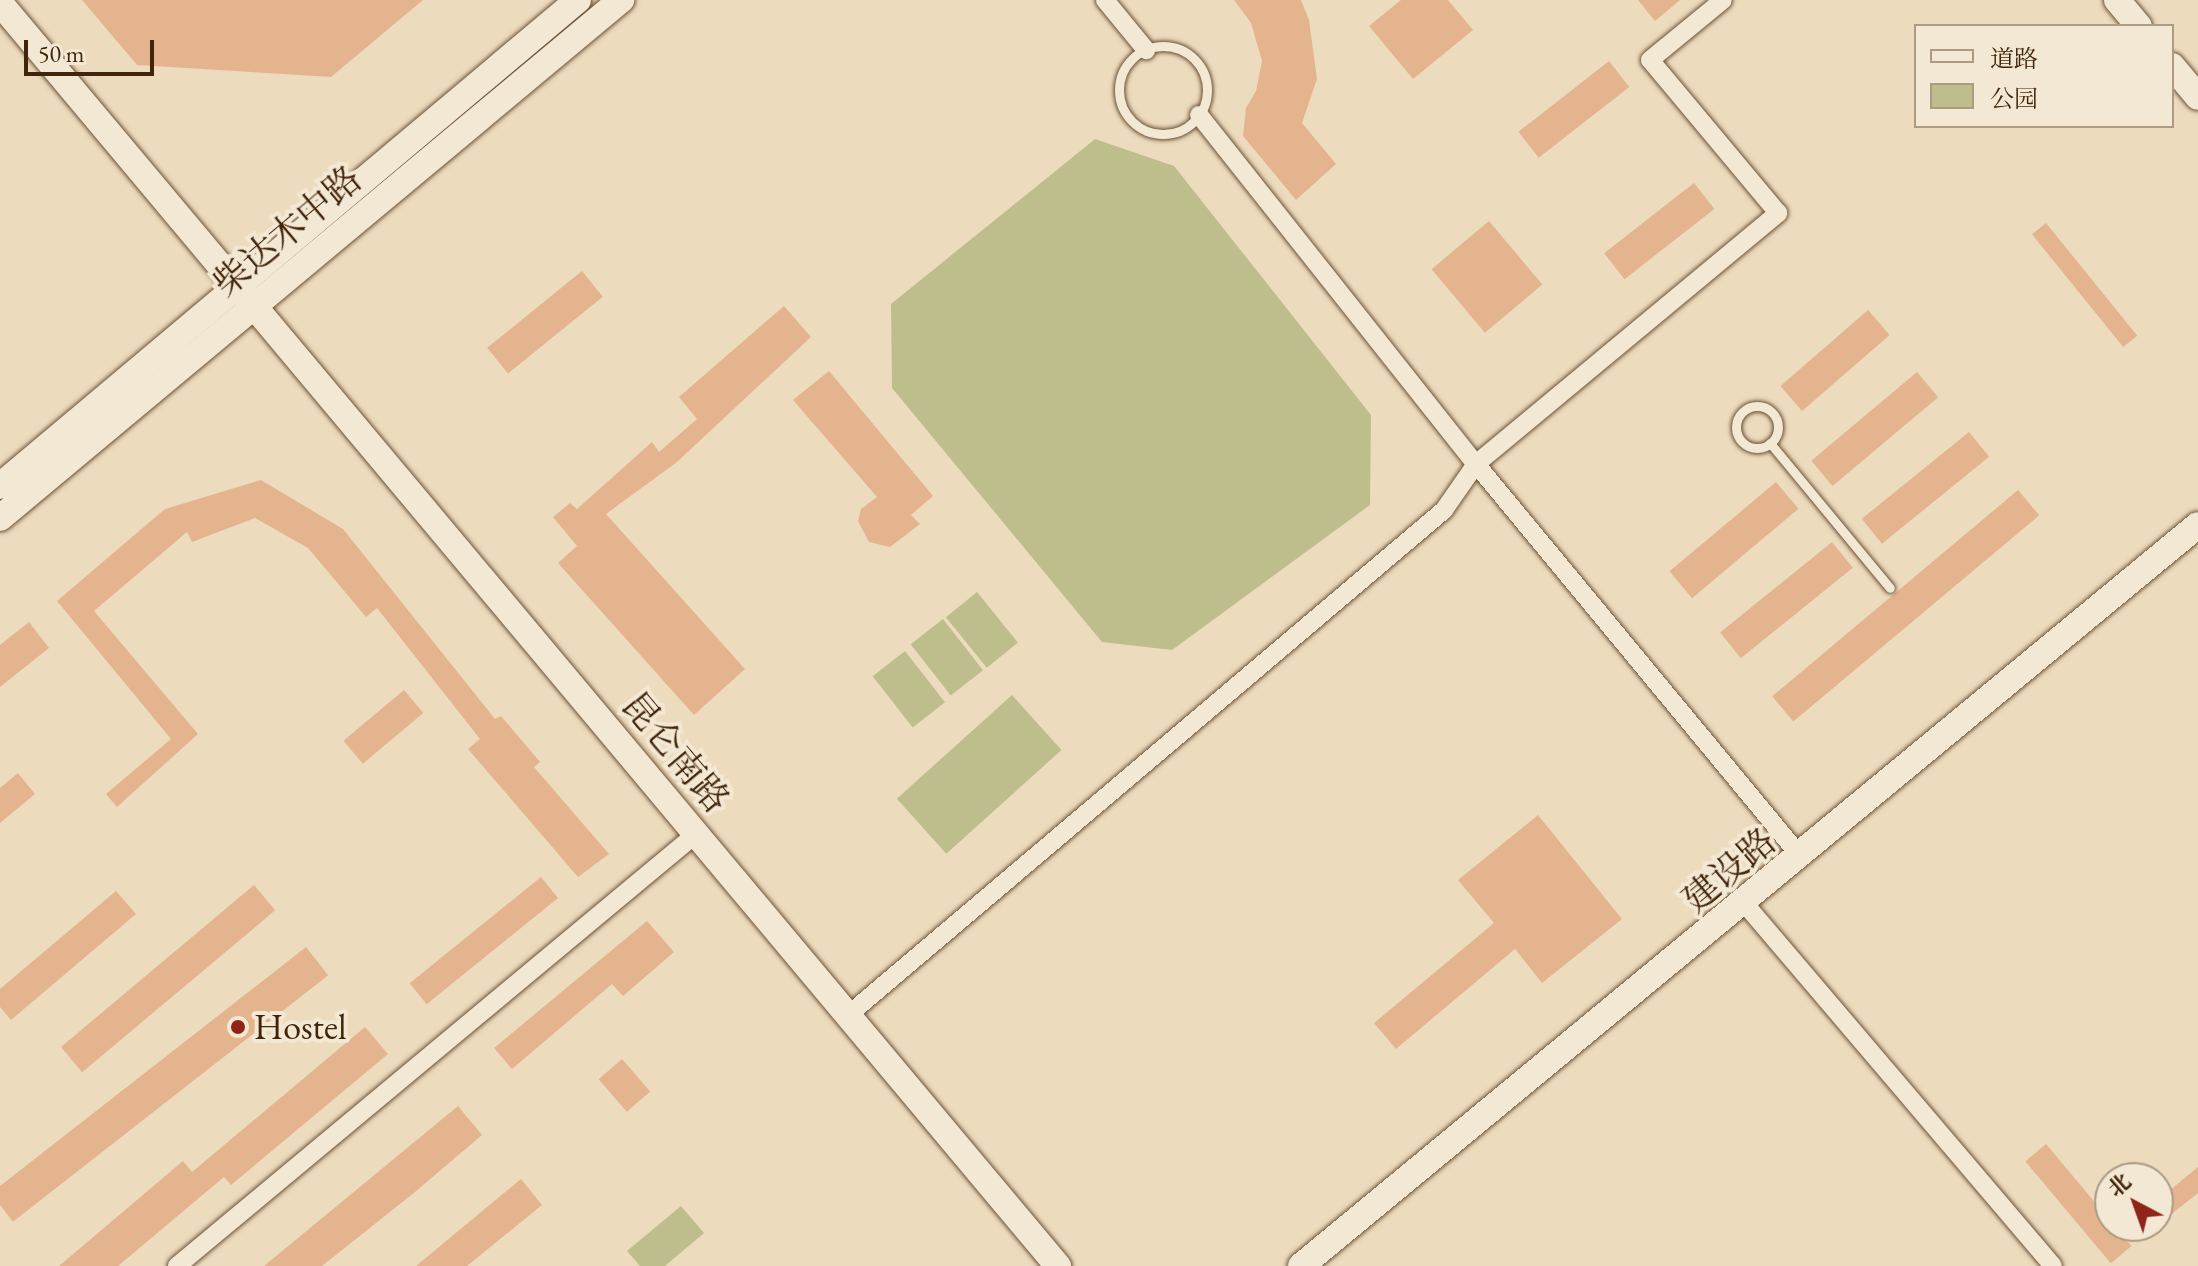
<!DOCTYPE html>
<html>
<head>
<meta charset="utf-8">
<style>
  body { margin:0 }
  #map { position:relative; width:2198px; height:1266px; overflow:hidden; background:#eddbbd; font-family:"EB Garamond","Noto Serif SC",serif }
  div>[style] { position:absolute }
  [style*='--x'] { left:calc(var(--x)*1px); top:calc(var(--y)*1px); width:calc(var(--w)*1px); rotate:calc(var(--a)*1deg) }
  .green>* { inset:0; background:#bebe8d; transform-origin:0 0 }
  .building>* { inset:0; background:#e4b48f; transform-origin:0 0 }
  .roads { filter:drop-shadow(0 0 2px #6c5237) drop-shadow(0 0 2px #6c5237) }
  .lane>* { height:9px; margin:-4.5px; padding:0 4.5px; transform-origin:4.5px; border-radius:4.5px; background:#f3e8d4 }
  .lane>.ring { margin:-4.5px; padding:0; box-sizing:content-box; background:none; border:9px solid #f3e8d4; border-radius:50% }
  .street>* { height:18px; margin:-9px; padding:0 9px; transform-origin:9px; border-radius:9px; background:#f3e8d4 }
  .secondary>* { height:26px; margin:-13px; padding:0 13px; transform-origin:13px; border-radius:13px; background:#f3e8d4 }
  .dots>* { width:22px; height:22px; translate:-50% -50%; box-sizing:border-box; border:4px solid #f3e8d4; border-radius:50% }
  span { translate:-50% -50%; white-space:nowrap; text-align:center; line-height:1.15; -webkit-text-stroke:8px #f3e8d4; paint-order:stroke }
  .street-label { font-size:36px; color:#41250a }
  .poi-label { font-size:36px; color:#41250a }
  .left { translate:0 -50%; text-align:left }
  .legend { position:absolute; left:1914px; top:24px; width:260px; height:104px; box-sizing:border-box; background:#f3e8d4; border:2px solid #ac9a83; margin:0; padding:10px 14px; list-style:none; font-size:24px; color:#41250a }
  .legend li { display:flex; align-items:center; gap:16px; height:40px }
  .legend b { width:40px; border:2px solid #ac9a83 }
  .north { position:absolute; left:2094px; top:1162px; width:80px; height:80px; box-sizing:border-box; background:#f3e8d4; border:2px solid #ac9a83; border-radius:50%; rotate:319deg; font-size:22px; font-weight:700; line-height:32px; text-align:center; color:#41250a }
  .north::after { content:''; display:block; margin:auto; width:28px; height:36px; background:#8f2418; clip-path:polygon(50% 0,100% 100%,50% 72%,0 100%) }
  .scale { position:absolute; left:24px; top:40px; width:130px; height:36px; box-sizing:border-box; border:4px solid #41250a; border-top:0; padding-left:10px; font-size:24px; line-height:28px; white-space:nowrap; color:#41250a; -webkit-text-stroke:6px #f3e8d4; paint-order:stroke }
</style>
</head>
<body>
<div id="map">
  <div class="green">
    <i style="clip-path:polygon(1095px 139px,1174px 166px,1371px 415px,1370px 505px,1172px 650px,1102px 642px,892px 388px,891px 304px)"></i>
    <i style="left:977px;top:592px;width:65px;height:40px;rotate:51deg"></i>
    <i style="left:943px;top:619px;width:65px;height:41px;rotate:52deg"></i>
    <i style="left:905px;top:651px;width:65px;height:41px;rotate:52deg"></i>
    <i style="left:1012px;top:695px;width:74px;height:155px;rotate:48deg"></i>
    <i style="clip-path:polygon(681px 1206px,704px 1233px,665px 1266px,640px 1266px,627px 1251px)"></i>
  </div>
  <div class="building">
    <i style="clip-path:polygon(82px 0,423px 0,331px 77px,137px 65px)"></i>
    <i style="clip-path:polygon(1234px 0,1301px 0,1309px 20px,1317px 79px,1302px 123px,1336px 164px,1296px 200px,1243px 136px,1246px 108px,1256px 91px,1262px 61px,1251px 23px)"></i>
    <i style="clip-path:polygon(1401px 0,1448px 0,1473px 30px,1413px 79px,1369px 26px)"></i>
    <i style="clip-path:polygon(1638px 0,1680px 0,1655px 21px)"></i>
    <i style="left:1609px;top:61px;width:33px;height:115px;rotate:52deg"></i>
    <i style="left:1694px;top:183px;width:33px;height:114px;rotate:52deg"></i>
    <i style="left:1489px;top:221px;width:83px;height:75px;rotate:50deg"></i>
    <i style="left:2046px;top:223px;width:145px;height:18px;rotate:51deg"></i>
    <i style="left:582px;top:271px;width:33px;height:122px;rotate:51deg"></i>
    <i style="clip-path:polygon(784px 306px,811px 337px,677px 462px,606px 514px,745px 669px,694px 715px,558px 563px,577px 546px,553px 517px,570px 503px,577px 509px,652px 442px,659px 452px,697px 419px,679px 397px)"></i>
    <i style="left:1868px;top:310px;width:33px;height:116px;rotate:49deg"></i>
    <i style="clip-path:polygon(829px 371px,933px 496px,911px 515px,920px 524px,890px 547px,869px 542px,858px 521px,861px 509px,877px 497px,793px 400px)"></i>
    <i style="left:1917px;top:372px;width:33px;height:138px;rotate:50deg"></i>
    <i style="left:1969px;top:432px;width:32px;height:138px;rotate:51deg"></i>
    <i style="clip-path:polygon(261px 480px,343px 529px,495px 719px,501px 716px,540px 762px,534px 767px,609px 854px,578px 877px,468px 749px,480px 739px,377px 608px,366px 617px,308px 548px,255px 518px,192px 542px,187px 532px,94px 611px,198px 734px,117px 807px,106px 794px,171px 739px,57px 601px,165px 509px)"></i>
    <i style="left:1776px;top:482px;width:35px;height:139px;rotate:50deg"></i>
    <i style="left:2018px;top:490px;width:33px;height:321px;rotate:50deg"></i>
    <i style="left:1832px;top:542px;width:33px;height:144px;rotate:51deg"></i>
    <i style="clip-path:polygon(29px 622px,49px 648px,0 687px,0 645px)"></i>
    <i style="left:404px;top:690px;width:30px;height:79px;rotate:50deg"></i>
    <i style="clip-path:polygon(18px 773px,35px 794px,0 823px,0 788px)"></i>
    <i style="clip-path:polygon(1538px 815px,1622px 919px,1542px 983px,1515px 949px,1396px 1049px,1374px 1023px,1494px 923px,1458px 880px)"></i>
    <i style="left:541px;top:877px;width:27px;height:169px;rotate:51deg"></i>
    <i style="left:254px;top:885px;width:33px;height:252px;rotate:50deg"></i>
    <i style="clip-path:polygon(116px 891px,136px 914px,11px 1020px,0 1007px,0 989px)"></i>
    <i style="clip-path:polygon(647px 921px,674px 952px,623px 996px,612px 984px,512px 1069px,494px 1048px)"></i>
    <i style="left:306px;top:947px;width:36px;height:400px;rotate:52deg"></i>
    <i style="clip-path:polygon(365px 1027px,388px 1054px,231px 1185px,224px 1177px,118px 1266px,59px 1266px,183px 1161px,192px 1172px)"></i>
    <i style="left:622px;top:1059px;width:43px;height:31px;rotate:49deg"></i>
    <i style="clip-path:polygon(458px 1106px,482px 1135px,415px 1192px,322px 1266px,264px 1266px)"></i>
    <i style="left:2046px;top:1144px;width:133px;height:27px;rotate:50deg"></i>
    <i style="clip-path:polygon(2198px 1167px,2198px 1193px,2158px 1225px,2158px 1200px)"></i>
    <i style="clip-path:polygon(521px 1179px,542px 1205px,467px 1266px,416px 1266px)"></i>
  </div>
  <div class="roads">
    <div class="lane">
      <i class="ring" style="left:1119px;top:46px;width:79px;height:79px"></i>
      <i class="ring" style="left:1736px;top:406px;width:33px;height:33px"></i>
      <i style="--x:1770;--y:443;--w:188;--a:50.4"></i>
    </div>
    <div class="street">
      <i style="--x:1105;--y:0;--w:65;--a:50.6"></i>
      <i style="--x:1199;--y:115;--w:446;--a:51.6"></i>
      <i style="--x:1476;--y:464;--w:510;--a:50.41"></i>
      <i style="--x:1745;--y:904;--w:475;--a:49.6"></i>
      <i style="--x:847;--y:1016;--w:783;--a:-40.28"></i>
      <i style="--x:1444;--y:510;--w:56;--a:-55.2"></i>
      <i style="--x:1476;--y:464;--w:393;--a:-39.7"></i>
      <i style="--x:1778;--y:213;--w:199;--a:-129.9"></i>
      <i style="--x:1650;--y:60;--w:94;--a:-39.4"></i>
      <i style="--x:177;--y:1266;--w:677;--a:-39.78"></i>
    </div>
    <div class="secondary">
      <i style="--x:2117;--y:0;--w:34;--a:50"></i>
      <i style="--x:0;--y:3;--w:1648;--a:50.05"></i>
      <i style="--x:2172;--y:66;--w:40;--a:50"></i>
      <i style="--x:0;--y:486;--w:755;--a:-40.06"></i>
      <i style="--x:0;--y:518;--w:809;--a:-39.83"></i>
      <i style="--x:1301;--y:1266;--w:1163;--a:-39.56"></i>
    </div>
  </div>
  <div class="dots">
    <i style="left:238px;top:1027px;background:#8f2418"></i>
  </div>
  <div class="street-label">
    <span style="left:287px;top:231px;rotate:-40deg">柴达木中路</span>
    <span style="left:676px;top:752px;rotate:50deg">昆仑南路</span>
    <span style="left:1729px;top:870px;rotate:-40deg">建设路</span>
  </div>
  <div class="poi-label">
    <span class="left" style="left:254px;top:1027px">Hostel</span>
  </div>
  <ul class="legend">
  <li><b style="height:10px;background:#f3e8d4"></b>道路</li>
  <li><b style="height:22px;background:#bebe8d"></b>公园</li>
  </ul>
  <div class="north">北</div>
  <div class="scale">50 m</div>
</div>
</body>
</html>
